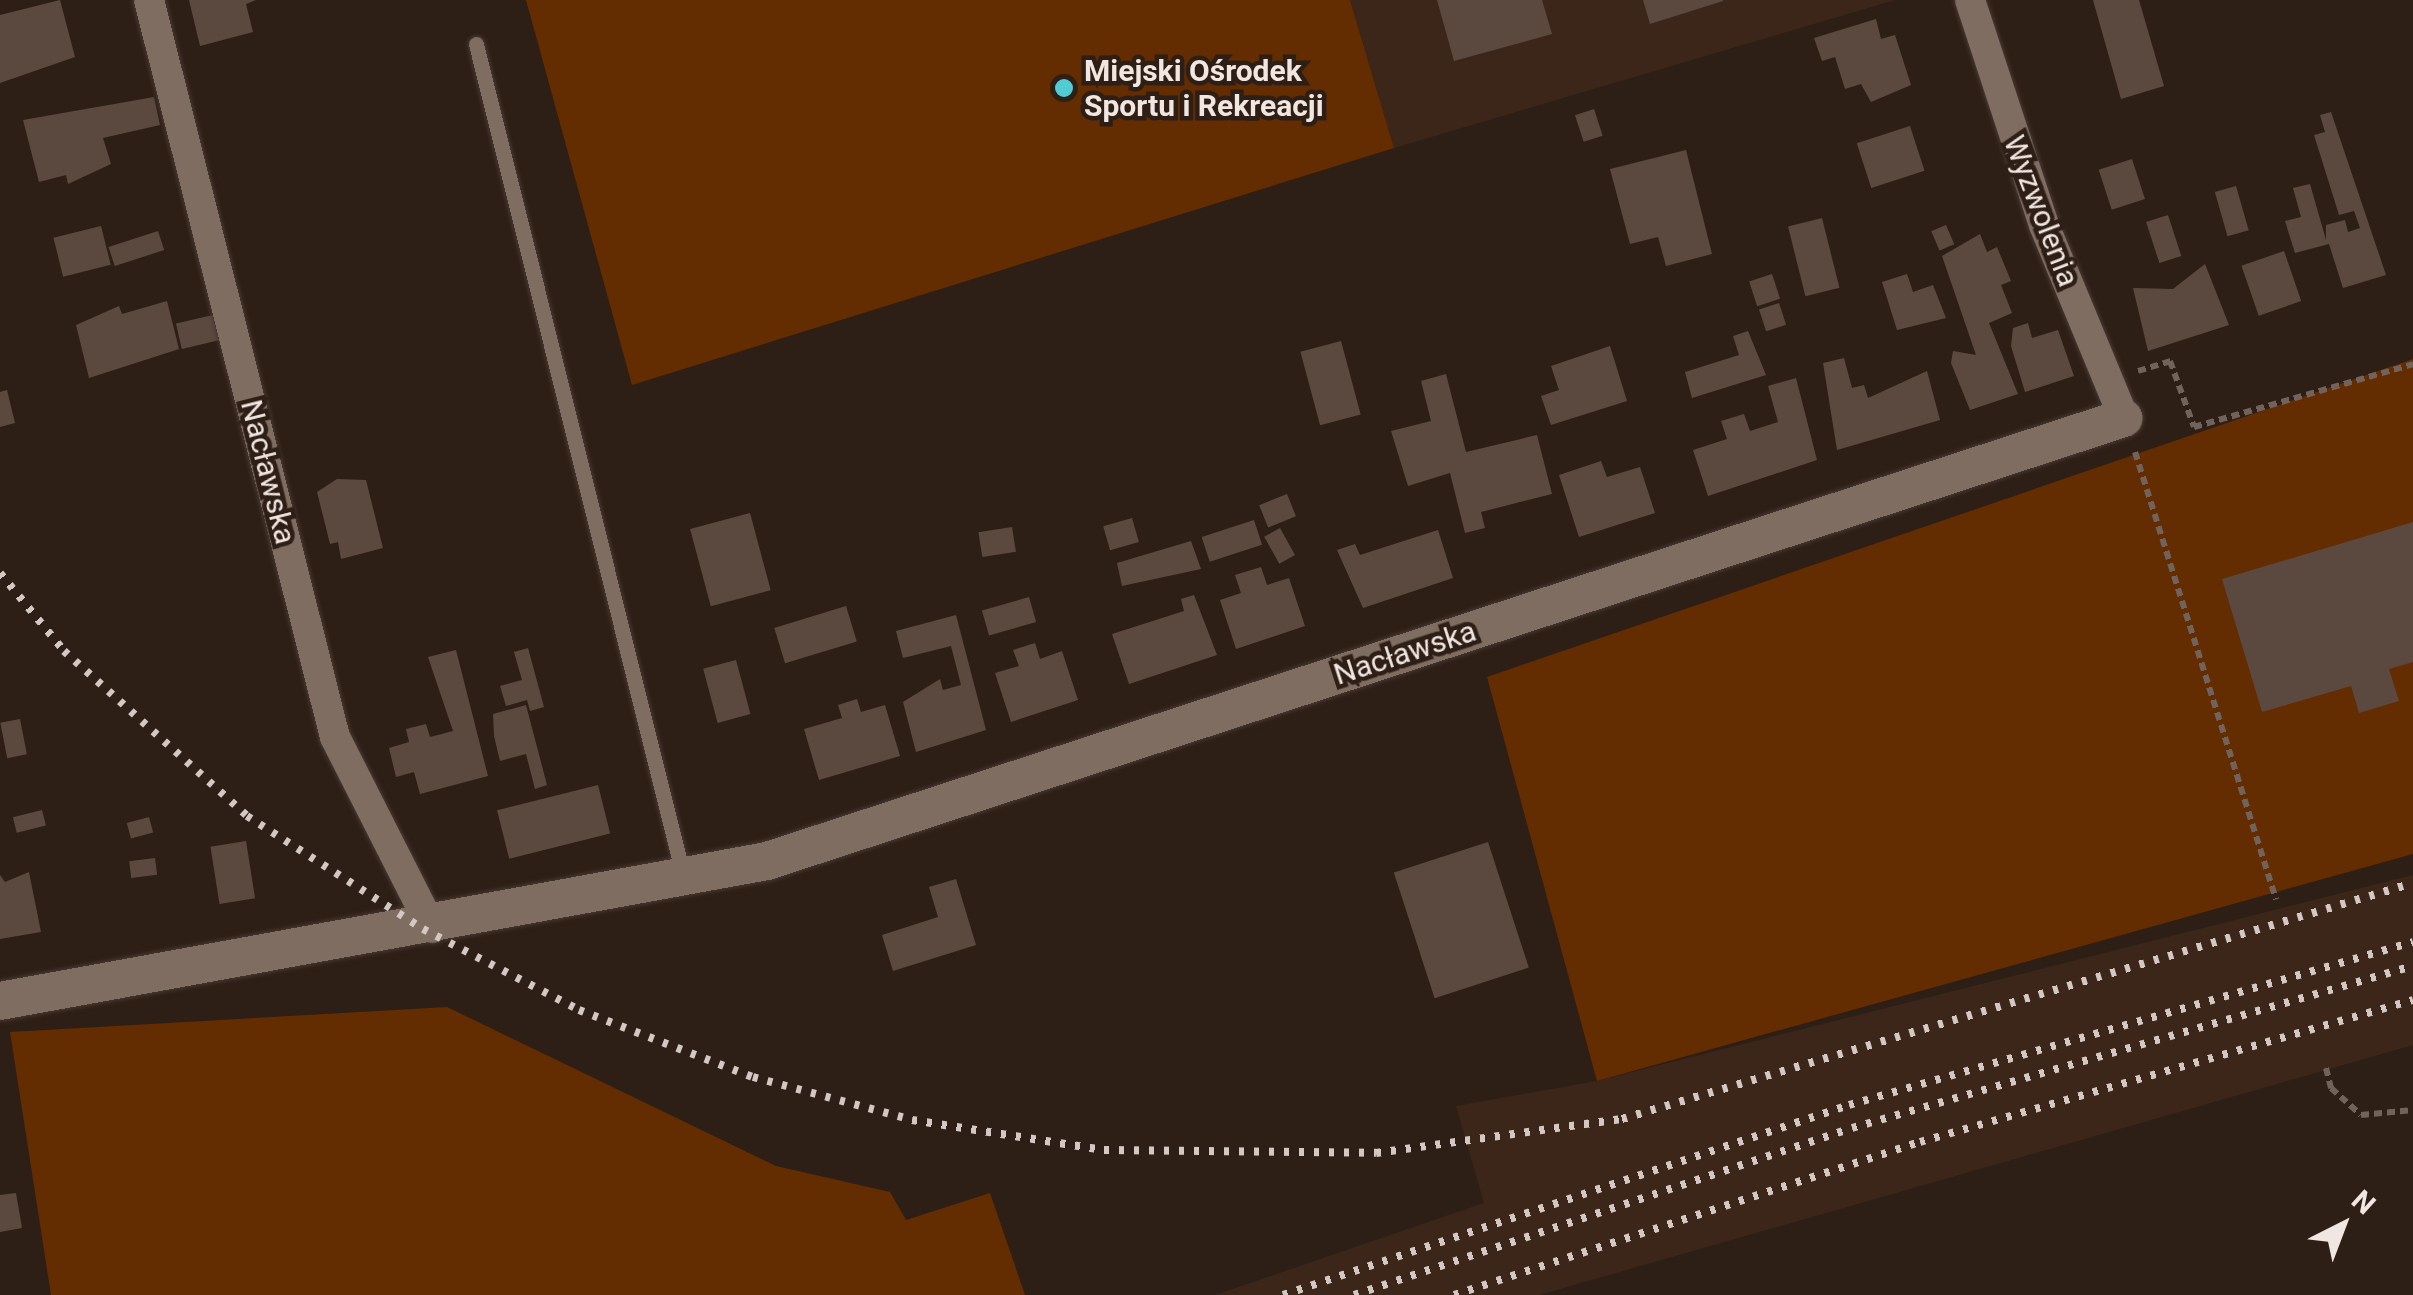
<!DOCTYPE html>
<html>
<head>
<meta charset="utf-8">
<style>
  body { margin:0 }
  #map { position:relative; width:2413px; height:1295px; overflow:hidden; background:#2e1f16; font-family:Roboto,sans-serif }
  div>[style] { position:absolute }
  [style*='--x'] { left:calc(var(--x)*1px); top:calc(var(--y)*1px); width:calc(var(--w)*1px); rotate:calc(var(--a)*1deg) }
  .built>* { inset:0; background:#3c261a }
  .green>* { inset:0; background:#632c01 }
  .building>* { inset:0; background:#5b493f; transform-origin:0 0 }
  .path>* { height:6px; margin-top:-3px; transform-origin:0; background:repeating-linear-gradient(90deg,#71635b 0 8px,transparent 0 13px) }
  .roads { filter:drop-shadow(0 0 2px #463933) drop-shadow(0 0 2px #463933) }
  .service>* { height:15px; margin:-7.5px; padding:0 7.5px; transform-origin:7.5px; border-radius:7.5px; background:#806d62 }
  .minor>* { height:30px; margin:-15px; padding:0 15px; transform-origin:15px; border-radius:15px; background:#806d62 }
  .tertiary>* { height:38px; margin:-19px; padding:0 19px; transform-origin:19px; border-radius:19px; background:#806d62 }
  .rail>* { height:8px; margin-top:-4px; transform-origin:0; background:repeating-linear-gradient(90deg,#d4c8c2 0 5px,transparent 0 15px) }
  .dots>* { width:28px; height:28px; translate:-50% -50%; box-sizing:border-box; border:5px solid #2e1f16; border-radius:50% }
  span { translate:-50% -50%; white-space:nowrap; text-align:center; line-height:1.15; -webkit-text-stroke:9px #2e1f16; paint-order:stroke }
  .poi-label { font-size:30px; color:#f1e6e0; font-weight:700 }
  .left { translate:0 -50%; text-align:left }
  .street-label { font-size:30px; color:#f1e6e0 }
  .north { position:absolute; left:2293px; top:1175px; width:100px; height:100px; -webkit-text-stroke:8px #2e1f16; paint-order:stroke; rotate:42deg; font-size:28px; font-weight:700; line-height:40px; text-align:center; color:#f1e6e0 }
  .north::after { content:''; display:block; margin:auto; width:35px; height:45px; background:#f1e6e0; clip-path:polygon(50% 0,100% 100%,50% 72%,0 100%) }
</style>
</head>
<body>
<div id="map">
  <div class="built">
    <i style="clip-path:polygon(1350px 0,1895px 0,1394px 148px)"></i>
    <i style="clip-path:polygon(2413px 875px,2413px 1045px,1539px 1295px,1215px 1295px,1484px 1203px,1456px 1106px,1597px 1081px)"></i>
  </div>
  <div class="green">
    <i style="clip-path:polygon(526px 0,1350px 0,1394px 148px,632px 385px)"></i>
    <i style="clip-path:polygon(2413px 359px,2413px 854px,1597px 1081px,1487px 677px)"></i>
    <i style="clip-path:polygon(447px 1007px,776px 1166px,890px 1192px,906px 1220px,990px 1193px,1025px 1295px,51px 1295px,10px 1032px)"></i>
  </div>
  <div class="building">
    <i style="clip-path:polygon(60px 0,75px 57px,0 83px,0 15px)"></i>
    <i style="clip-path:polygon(189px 0,256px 0,246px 4px,253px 32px,200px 46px)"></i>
    <i style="clip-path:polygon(1437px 0,1542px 0,1552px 34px,1454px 61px)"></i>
    <i style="clip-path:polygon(1643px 0,1723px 0,1723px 1px,1650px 24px)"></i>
    <i style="clip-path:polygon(2093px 0,2139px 0,2164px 86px,2121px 99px)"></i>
    <i style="clip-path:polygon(1876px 19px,1881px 39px,1895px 35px,1911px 85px,1871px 102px,1861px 84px,1845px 89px,1835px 57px,1822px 61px,1814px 38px)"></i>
    <i style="clip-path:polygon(154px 97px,160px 125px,103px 138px,111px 164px,68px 184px,66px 175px,39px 182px,23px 120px)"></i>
    <i style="left:1594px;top:109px;width:28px;height:20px;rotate:72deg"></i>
    <i style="clip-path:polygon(2331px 112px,2386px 275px,2343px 288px,2329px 244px,2295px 253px,2285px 221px,2301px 217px,2293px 188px,2310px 184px,2326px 240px,2326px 225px,2345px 220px,2348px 232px,2360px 228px,2354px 211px,2339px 215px,2314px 135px,2325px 132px,2320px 115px)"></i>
    <i style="left:1910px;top:126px;width:47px;height:56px;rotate:72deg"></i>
    <i style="clip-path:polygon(1686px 150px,1712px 254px,1666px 266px,1658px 237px,1630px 244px,1610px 169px)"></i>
    <i style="left:2132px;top:159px;width:42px;height:35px;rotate:72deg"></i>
    <i style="left:2236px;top:186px;width:46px;height:22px;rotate:74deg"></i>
    <i style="left:2168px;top:215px;width:43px;height:23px;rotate:72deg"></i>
    <i style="left:1822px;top:218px;width:72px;height:35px;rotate:76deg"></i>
    <i style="left:1946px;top:225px;width:21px;height:16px;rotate:67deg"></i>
    <i style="left:101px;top:226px;width:40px;height:49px;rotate:76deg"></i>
    <i style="left:158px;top:231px;width:20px;height:52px;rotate:72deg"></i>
    <i style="clip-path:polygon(1980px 234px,1987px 252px,1997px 247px,2011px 281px,2001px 285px,2012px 313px,1989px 323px,2018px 394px,1970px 410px,1951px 363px,1953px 351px,1976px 355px,1942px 256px)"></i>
    <i style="left:2284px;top:251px;width:53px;height:45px;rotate:71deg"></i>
    <i style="clip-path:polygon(2205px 264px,2229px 325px,2148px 351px,2133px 288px,2173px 289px)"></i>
    <i style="left:1772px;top:274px;width:26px;height:24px;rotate:72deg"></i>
    <i style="clip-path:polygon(1907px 274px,1913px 292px,1933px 285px,1946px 318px,1897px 330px,1882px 282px)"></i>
    <i style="clip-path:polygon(167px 301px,179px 349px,89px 378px,76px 325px,119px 306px,122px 314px)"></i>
    <i style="left:1779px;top:303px;width:23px;height:21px;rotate:72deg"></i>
    <i style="left:213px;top:315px;width:26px;height:38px;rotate:77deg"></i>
    <i style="clip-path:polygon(2028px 323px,2032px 338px,2058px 330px,2074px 376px,2025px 392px,2011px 346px,2013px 328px)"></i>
    <i style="clip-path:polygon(1748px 331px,1766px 375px,1692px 398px,1685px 372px,1739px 355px,1733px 336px)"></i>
    <i style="left:1341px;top:341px;width:76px;height:42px;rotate:75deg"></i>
    <i style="clip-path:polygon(1610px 346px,1627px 401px,1551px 425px,1541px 396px,1559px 390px,1551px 366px)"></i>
    <i style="clip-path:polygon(1844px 358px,1852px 388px,1864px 385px,1868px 398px,1927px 371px,1940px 420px,1837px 450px,1823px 363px)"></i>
    <i style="clip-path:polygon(1446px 374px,1466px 452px,1537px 435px,1552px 494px,1481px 512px,1485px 528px,1465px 533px,1450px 473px,1408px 486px,1391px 431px,1431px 421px,1421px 381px)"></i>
    <i style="clip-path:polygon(1796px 378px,1817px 460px,1708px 496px,1693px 450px,1727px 439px,1721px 421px,1744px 414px,1750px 431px,1778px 422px,1768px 386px)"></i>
    <i style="clip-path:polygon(7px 390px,15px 423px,0 427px,0 392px)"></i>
    <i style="clip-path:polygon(1601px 461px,1607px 477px,1640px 467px,1655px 513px,1579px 537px,1559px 475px)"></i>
    <i style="clip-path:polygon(337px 479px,366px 480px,383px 548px,341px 559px,338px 542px,330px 544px,317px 492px)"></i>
    <i style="left:1287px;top:494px;width:24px;height:30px;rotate:68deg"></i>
    <i style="left:750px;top:513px;width:80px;height:62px;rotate:75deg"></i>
    <i style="left:1132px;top:518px;width:25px;height:30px;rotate:74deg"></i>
    <i style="left:1254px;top:520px;width:26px;height:55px;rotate:72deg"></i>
    <i style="clip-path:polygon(2413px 522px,2413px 662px,2389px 669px,2399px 701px,2359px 713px,2351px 686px,2262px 712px,2222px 579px)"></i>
    <i style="left:1012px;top:527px;width:25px;height:34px;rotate:81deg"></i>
    <i style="left:1280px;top:528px;width:31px;height:18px;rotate:61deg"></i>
    <i style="clip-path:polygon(1438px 530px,1453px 578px,1363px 608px,1337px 550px,1355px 544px,1360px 555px)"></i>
    <i style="clip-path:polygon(1191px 541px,1201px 569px,1122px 586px,1117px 563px)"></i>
    <i style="clip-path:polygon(1261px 567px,1267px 585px,1289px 578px,1305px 626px,1236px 649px,1220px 600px,1241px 593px,1235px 575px)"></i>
    <i style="clip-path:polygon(1194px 595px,1217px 655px,1129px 684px,1112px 634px,1184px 611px,1181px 599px)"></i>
    <i style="left:1029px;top:597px;width:26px;height:49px;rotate:74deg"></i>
    <i style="left:846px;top:606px;width:37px;height:75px;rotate:73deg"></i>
    <i style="clip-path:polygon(956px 615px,986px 730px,916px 752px,903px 702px,940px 679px,943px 690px,961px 685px,951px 646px,903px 658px,896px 631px)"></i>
    <i style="clip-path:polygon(1035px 643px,1040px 659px,1062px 651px,1078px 700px,1011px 722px,995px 673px,1019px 666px,1013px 650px)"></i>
    <i style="clip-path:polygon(528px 648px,544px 707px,530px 711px,527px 700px,506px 706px,500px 686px,522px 680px,514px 652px)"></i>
    <i style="clip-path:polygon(456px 650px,488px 776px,420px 794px,414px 772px,396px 777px,389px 748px,409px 742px,406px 729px,426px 724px,430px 737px,453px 731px,428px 657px)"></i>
    <i style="left:736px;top:660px;width:56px;height:34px;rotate:75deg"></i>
    <i style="clip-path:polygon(857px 699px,861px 712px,885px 705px,900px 756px,819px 780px,804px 729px,842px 718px,838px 705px)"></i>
    <i style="clip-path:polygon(526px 705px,547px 785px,535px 789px,526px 754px,500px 761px,494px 736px,493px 714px)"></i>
    <i style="left:20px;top:719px;width:36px;height:20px;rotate:79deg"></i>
    <i style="left:598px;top:785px;width:50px;height:104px;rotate:76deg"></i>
    <i style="left:42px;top:810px;width:16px;height:30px;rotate:76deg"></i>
    <i style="left:149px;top:817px;width:16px;height:23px;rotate:75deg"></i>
    <i style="left:246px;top:841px;width:58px;height:36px;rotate:81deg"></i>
    <i style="left:1488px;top:842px;width:132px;height:99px;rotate:72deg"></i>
    <i style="left:155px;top:858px;width:17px;height:26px;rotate:83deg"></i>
    <i style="clip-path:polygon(29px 872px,41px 932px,0 939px,0 875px,5px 882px)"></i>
    <i style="clip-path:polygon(956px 879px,976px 945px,893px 971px,882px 935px,938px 917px,929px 887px)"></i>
    <i style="clip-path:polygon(16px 1193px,22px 1228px,0 1232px,0 1195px)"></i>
  </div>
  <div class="path">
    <i style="--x:2138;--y:371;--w:34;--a:-17"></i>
    <i style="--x:2170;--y:361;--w:70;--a:70"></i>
    <i style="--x:2194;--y:427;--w:228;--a:-16"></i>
    <i style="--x:2135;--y:452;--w:469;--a:72.5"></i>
    <i style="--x:2326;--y:1068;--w:21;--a:76"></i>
    <i style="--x:2331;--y:1088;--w:40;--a:42"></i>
    <i style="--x:2361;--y:1115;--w:52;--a:-5.5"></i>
  </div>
  <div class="roads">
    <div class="service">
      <i style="--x:476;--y:44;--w:856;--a:76.01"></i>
    </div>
    <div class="minor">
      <i style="--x:149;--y:0;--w:760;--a:75.84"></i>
      <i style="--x:335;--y:737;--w:214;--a:63.1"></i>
      <i style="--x:1970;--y:0;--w:237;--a:71.8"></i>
      <i style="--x:2044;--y:225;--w:209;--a:67.5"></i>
    </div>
    <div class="tertiary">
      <i style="--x:0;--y:1001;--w:780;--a:-10.34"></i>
      <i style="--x:767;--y:861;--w:1427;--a:-18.08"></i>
    </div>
  </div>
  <div class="rail">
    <i style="--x:0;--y:573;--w:101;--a:50.6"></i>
    <i style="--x:64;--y:651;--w:246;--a:42"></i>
    <i style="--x:247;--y:816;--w:209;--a:32.7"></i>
    <i style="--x:423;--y:929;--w:176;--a:27.4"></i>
    <i style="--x:579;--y:1010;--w:186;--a:21.1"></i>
    <i style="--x:753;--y:1077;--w:165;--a:15.1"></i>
    <i style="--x:912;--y:1120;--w:194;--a:8.9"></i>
    <i style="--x:1104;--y:1150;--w:272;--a:0.6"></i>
    <i style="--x:1376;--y:1153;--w:248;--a:-7.9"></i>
    <i style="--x:1622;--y:1119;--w:825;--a:-16.61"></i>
    <i style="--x:1283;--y:1295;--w:597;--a:-18.56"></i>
    <i style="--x:1849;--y:1105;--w:587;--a:-16.12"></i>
    <i style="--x:1354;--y:1295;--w:525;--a:-18.54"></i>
    <i style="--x:1852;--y:1128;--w:584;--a:-16.11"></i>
    <i style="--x:1454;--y:1295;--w:490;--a:-18.2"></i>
    <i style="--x:1920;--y:1142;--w:513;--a:-16.07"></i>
  </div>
  <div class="dots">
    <i style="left:1064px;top:88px;background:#51ccd4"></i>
  </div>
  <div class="poi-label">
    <span class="left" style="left:1084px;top:88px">Miejski Ośrodek<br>Sportu i Rekreacji</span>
  </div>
  <div class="street-label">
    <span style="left:2041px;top:211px;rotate:69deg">Wyzwolenia</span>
    <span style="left:268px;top:472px;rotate:76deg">Nacławska</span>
    <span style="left:1405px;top:653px;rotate:-18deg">Nacławska</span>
  </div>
  <div class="north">N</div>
</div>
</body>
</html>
